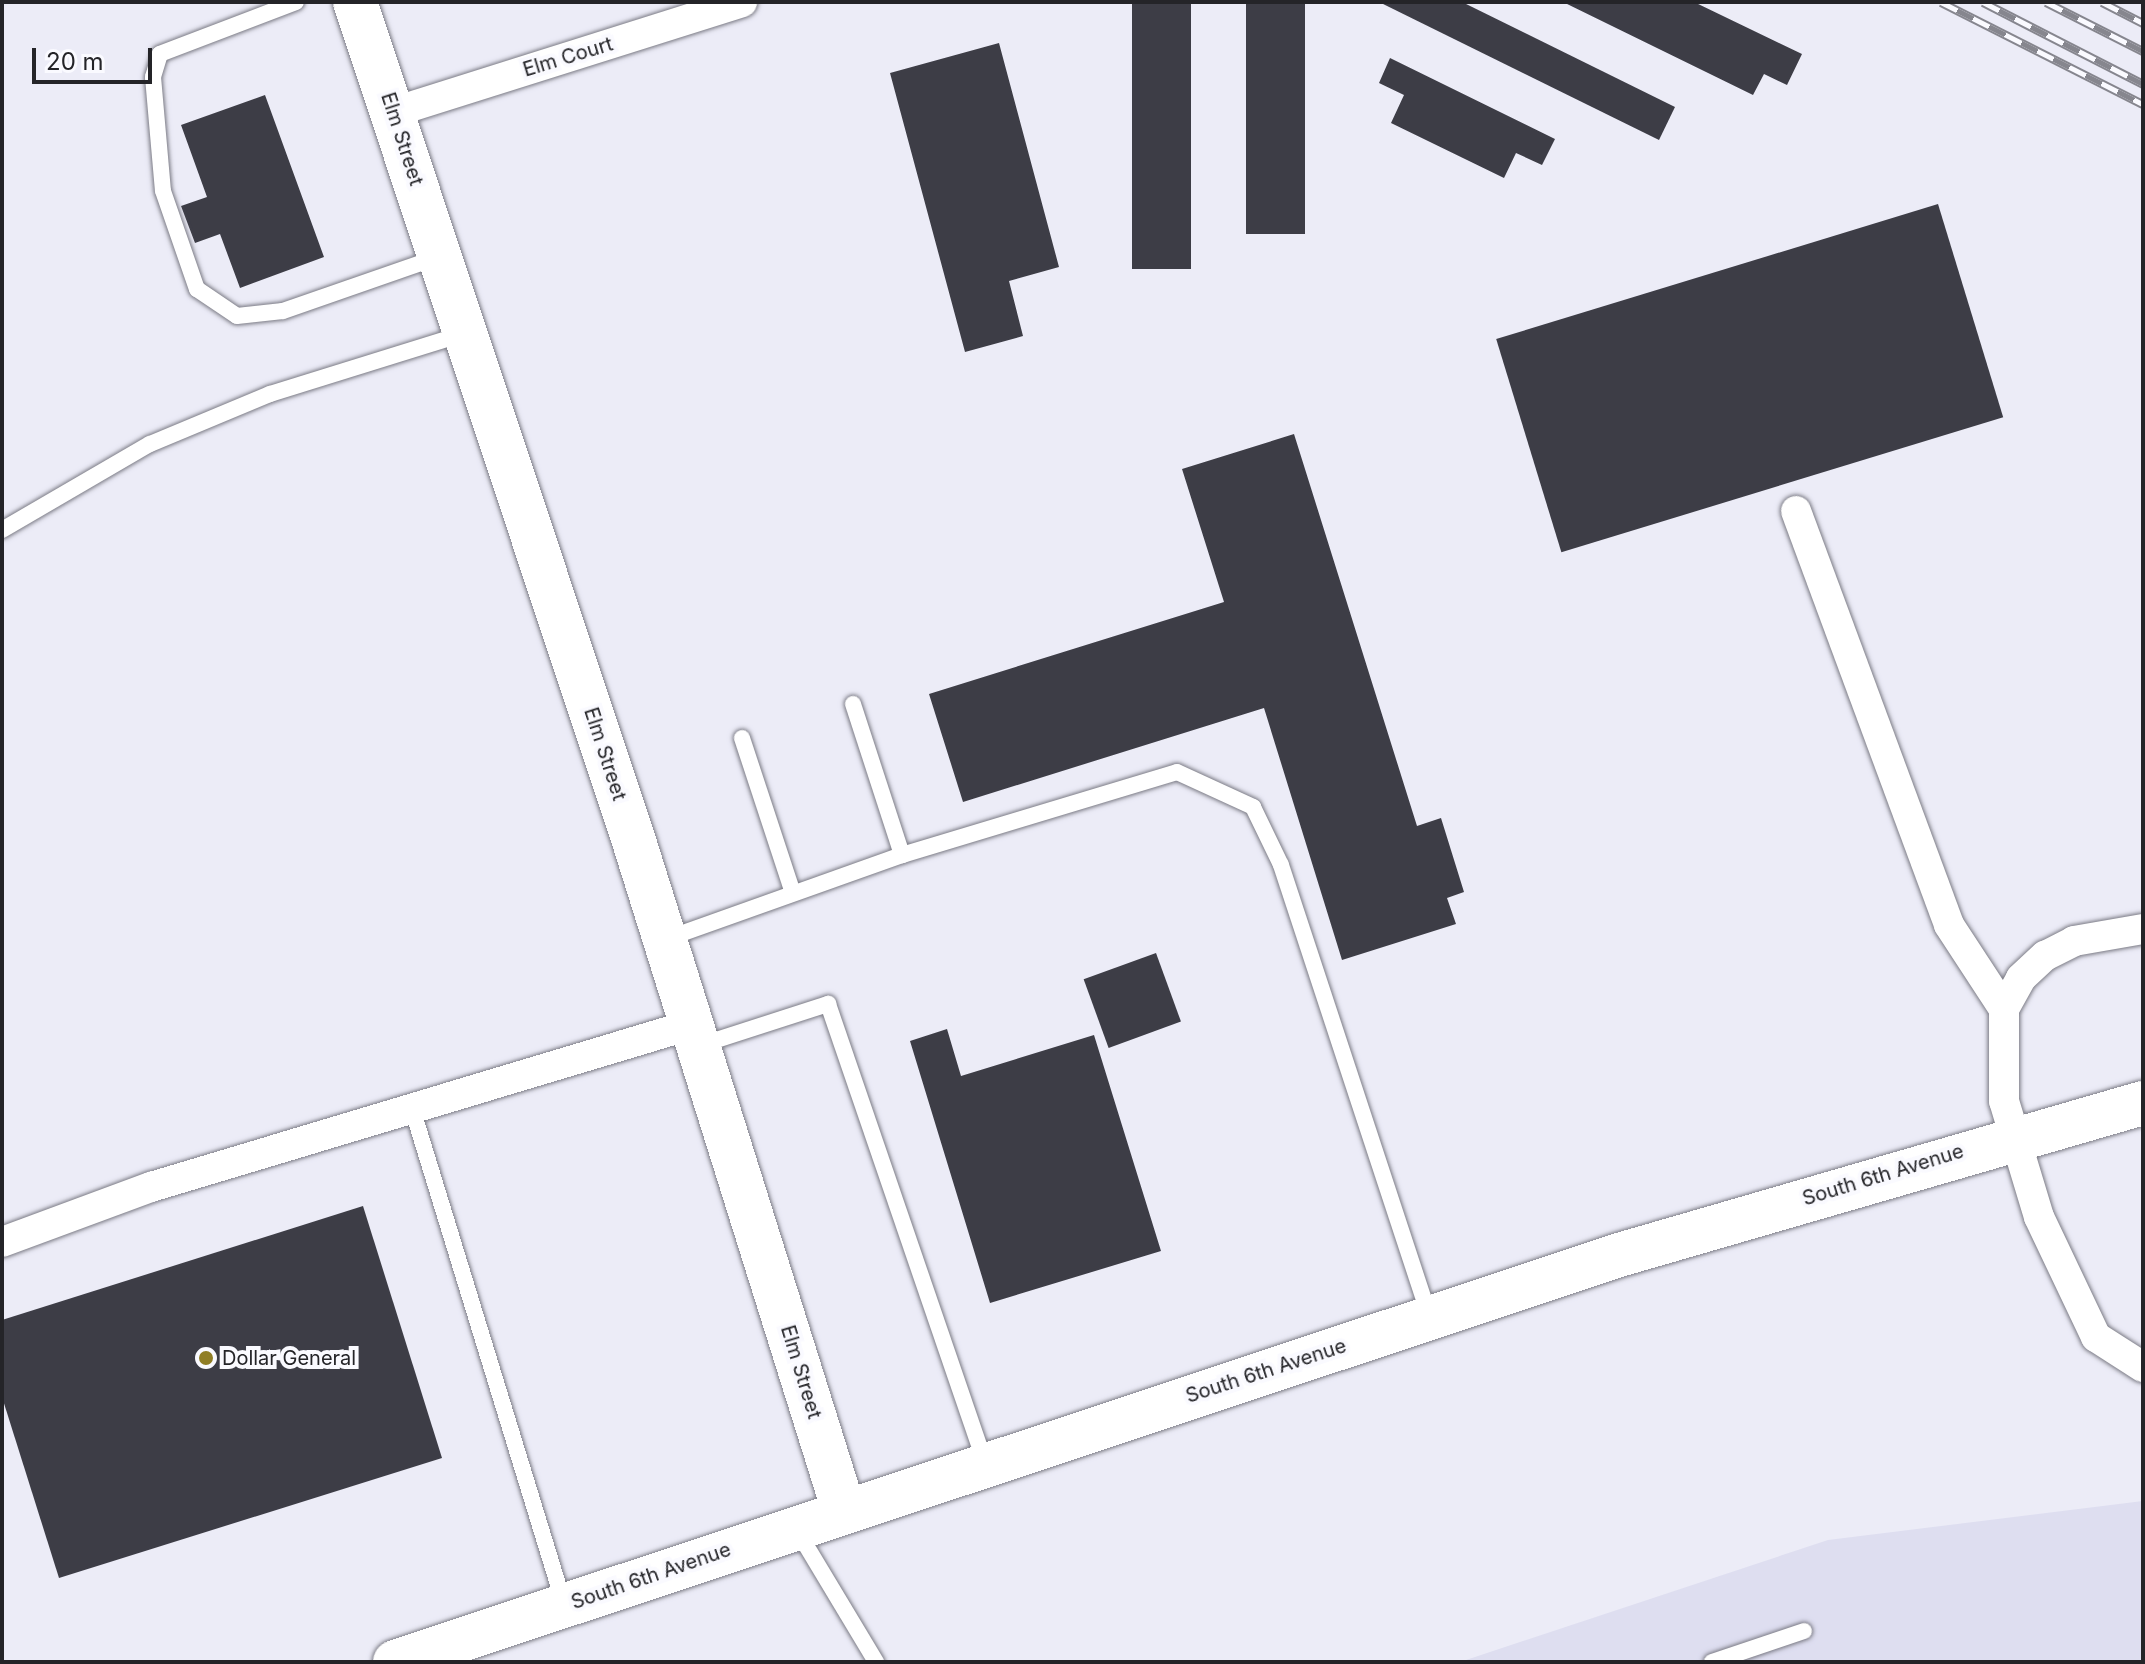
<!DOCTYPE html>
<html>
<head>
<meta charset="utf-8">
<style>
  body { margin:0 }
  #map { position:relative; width:2145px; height:1664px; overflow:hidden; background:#ececf7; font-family:Inter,sans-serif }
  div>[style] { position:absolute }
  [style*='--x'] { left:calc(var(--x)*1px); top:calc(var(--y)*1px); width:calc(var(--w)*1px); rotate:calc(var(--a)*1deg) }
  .built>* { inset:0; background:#dedef0 }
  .building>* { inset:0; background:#3d3d46; transform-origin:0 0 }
  .roads { filter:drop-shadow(0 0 2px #7b7b85) drop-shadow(0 0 2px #7b7b85) }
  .lane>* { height:16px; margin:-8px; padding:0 8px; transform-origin:8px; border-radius:8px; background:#fff }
  .street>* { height:30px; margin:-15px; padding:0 15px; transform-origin:15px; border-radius:15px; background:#fff }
  .secondary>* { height:44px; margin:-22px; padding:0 22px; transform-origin:22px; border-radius:22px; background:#fff }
  .primary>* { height:44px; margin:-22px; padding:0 22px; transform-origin:22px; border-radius:22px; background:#fff }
  .rail>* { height:9px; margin-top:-4.5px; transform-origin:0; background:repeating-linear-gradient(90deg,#fafaff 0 18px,#86868e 0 36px); box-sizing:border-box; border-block:2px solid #86868e }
  .dots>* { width:22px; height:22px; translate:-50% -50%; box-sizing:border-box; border:4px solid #fafaff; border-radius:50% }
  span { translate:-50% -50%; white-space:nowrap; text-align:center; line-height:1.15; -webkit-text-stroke:8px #fafaff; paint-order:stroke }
  .street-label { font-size:20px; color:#242428 }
  .poi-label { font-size:20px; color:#242428 }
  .left { translate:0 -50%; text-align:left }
  .frame { position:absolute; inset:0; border:4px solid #242428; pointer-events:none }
  .scale { position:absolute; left:32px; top:48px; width:120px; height:36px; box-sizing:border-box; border:4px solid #242428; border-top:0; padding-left:10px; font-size:24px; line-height:28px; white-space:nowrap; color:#242428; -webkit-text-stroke:6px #fafaff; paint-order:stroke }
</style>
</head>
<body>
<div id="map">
  <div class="built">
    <i style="clip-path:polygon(2143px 1501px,2143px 1662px,1460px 1662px,1828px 1540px)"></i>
  </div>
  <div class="building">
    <i style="left:1132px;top:2px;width:59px;height:267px"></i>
    <i style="left:1246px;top:2px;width:59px;height:232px"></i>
    <i style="clip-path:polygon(1379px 2px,1462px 2px,1675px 107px,1659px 140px)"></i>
    <i style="clip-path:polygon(1563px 2px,1694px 2px,1802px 54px,1787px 85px,1764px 74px,1753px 95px)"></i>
    <i style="clip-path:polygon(999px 43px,1059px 267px,1009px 281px,1023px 336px,965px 352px,890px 73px)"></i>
    <i style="clip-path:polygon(1390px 58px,1555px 139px,1542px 165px,1516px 153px,1504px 178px,1391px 123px,1404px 95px,1379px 83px)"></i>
    <i style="clip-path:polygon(265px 95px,324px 257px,240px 288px,220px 234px,195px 243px,181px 206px,207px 197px,181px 125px)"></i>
    <i style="left:1938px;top:204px;width:223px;height:462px;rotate:73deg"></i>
    <i style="clip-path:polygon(1294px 434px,1417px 826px,1441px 818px,1464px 892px,1447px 898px,1456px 924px,1342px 960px,1264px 708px,963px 802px,929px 694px,1224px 602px,1182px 469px)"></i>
    <i style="left:1156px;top:953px;width:73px;height:77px;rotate:70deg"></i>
    <i style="clip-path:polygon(947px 1029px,961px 1076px,1094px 1035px,1161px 1251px,990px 1303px,910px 1041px)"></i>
    <i style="clip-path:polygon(363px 1206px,442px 1458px,59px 1578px,2px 1397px,2px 1320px)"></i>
  </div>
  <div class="roads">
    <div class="lane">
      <i style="--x:296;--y:2;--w:146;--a:159.1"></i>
      <i style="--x:160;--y:54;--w:24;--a:107"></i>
      <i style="--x:153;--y:77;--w:114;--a:85"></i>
      <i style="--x:163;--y:191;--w:104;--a:70.9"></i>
      <i style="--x:197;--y:289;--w:48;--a:34"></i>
      <i style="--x:237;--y:316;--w:46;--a:-6.2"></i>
      <i style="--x:283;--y:311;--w:164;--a:-19.2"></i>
      <i style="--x:2;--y:530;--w:171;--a:-30.2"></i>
      <i style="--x:150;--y:444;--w:130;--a:-22.6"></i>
      <i style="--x:270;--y:394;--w:202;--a:-17.3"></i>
      <i style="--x:853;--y:704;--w:159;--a:72"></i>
      <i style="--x:742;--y:738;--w:163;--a:71.8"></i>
      <i style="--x:666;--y:939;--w:251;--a:-19.6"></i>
      <i style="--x:902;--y:855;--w:287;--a:-16.8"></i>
      <i style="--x:1177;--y:772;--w:84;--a:24.7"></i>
      <i style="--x:1253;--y:807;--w:64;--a:64.2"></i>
      <i style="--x:1281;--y:865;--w:475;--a:71.8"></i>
      <i style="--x:698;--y:1046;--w:137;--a:-17.9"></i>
      <i style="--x:828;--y:1004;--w:484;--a:71.1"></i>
      <i style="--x:412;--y:1108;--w:519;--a:72.96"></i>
      <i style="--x:798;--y:1532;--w:152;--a:59"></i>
      <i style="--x:1712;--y:1662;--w:97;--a:-18.6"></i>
    </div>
    <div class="street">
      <i style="--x:394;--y:112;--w:365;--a:-17.5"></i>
      <i style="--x:1796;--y:511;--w:441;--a:69.7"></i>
      <i style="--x:1949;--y:925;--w:100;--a:56.8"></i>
      <i style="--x:2004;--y:1009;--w:92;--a:90"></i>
      <i style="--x:2004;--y:1101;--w:121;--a:73.2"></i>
      <i style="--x:2039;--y:1217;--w:133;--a:64.6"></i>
      <i style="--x:2096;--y:1337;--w:56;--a:32.6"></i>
      <i style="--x:2004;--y:1009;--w:35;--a:-61"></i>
      <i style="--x:2021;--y:978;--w:33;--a:-43"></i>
      <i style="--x:2045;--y:956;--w:33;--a:-27"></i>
      <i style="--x:2074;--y:941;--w:70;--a:-9.9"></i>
      <i style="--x:2;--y:1242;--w:159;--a:-20.3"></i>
      <i style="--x:151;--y:1187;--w:563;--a:-16.73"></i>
    </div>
    <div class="secondary">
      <i style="--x:355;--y:2;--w:881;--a:71.61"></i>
      <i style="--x:633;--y:838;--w:705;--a:72.59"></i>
    </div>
    <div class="primary">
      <i style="--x:395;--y:1662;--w:1290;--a:-18.39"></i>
      <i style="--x:1619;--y:1255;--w:546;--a:-16.18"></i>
    </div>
  </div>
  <div class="rail">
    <i style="--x:1941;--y:2;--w:226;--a:26.8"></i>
    <i style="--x:1983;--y:2;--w:180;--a:27.1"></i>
    <i style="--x:2046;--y:2;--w:109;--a:26.8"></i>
    <i style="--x:2102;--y:2;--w:46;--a:27.1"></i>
  </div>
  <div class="dots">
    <i style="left:206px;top:1358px;background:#907e25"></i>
  </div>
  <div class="street-label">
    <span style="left:568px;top:57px;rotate:-17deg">Elm Court</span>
    <span style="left:402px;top:139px;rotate:72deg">Elm Street</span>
    <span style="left:605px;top:754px;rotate:72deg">Elm Street</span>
    <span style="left:1883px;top:1175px;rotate:-17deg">South 6th Avenue</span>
    <span style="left:1266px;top:1371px;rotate:-18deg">South 6th Avenue</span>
    <span style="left:801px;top:1372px;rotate:73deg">Elm Street</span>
    <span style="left:651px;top:1576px;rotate:-19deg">South 6th Avenue</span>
  </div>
  <div class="poi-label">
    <span class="left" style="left:222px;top:1358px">Dollar General</span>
  </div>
  <div class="frame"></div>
  <div class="scale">20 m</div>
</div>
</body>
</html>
